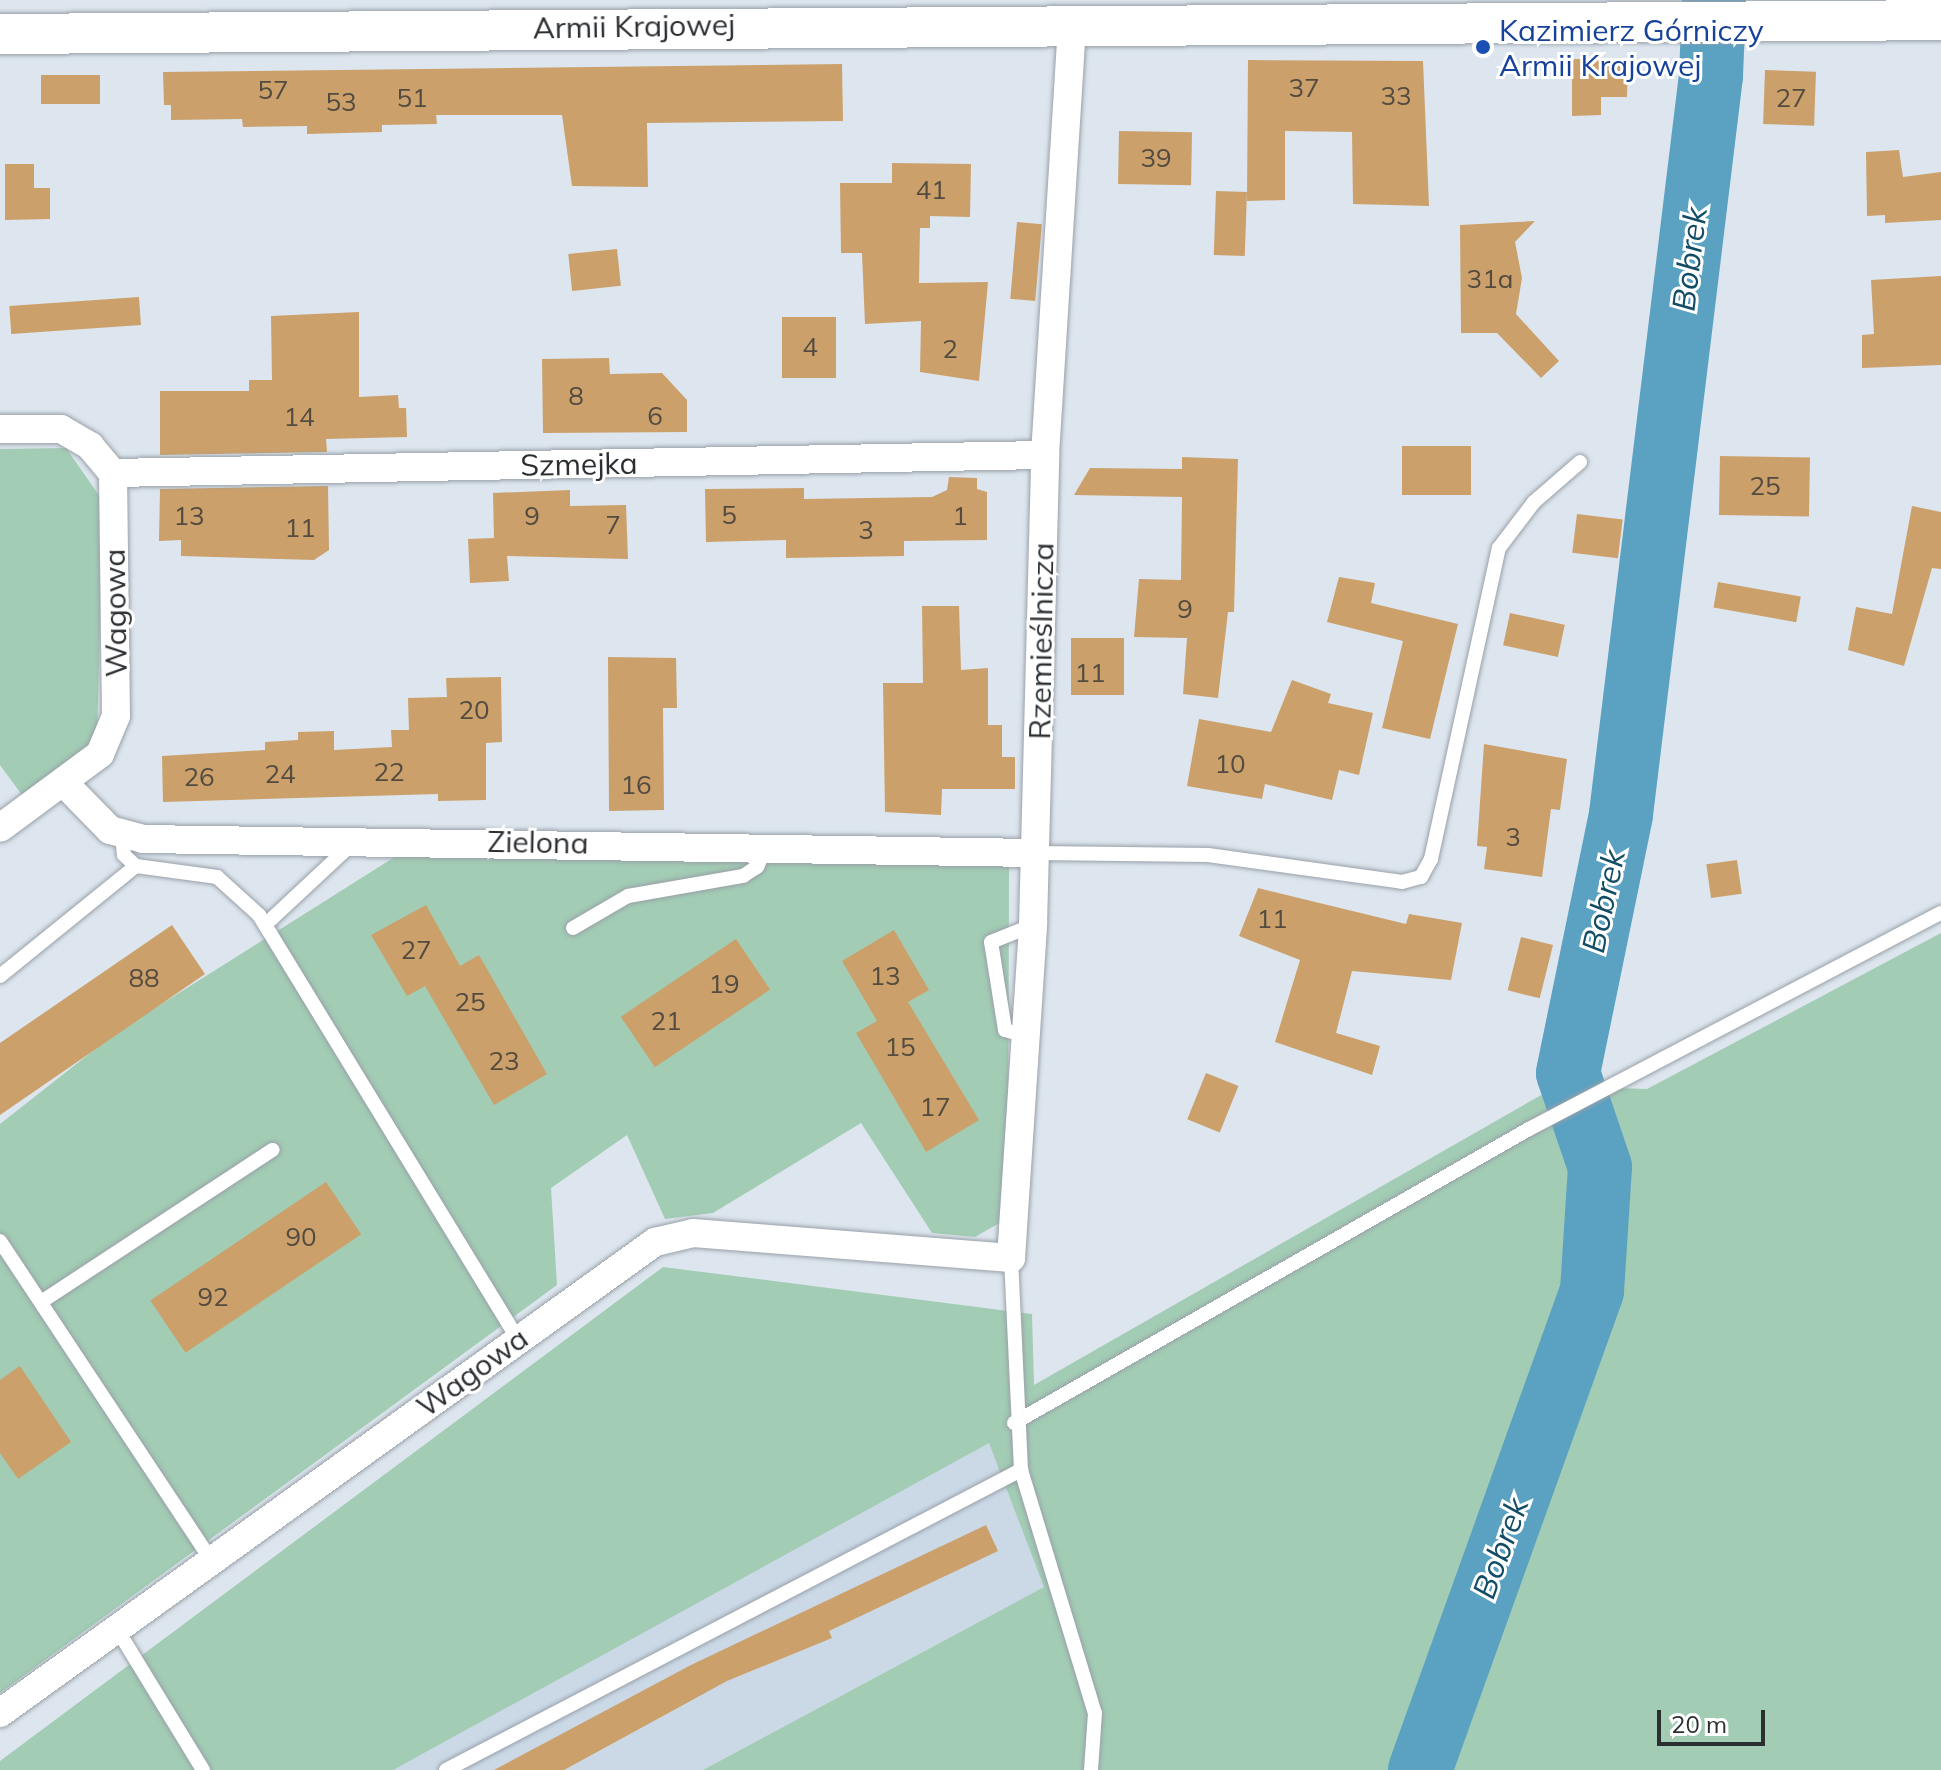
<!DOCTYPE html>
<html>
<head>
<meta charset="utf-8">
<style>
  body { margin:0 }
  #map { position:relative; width:1941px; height:1770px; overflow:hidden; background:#dde6ee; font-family:Mulish,sans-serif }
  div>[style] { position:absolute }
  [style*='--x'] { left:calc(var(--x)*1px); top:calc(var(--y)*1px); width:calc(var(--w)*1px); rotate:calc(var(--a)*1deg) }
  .built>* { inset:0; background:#cbd9e7 }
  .green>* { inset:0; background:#a2ccb4 }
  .river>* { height:64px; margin:-32px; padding:0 32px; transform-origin:32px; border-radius:32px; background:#5aa1c2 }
  .building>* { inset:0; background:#cba06b; transform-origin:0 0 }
  .roads { filter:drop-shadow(0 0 2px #99a0a8) drop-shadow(0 0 2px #99a0a8) }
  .lane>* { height:14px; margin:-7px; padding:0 7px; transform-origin:7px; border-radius:7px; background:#fff }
  .street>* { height:28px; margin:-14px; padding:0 14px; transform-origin:14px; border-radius:14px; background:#fff }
  .secondary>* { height:40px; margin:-20px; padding:0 20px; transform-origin:20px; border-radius:20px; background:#fff }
  .dots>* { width:22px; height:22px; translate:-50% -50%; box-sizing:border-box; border:4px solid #fff; border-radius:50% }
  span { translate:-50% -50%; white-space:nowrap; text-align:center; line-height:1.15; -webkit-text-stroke:6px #fff; paint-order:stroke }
  .number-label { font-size:26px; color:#544b40 }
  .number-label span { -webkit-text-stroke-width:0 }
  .street-label { font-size:30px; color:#2c2f32 }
  .transit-label { font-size:30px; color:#164399 }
  .left { translate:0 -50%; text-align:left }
  .water-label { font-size:32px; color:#124d65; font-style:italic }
  .scale { position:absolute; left:1657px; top:1710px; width:108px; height:36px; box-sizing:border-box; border:4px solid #2c2f32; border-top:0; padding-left:10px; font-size:24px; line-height:28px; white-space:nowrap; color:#2c2f32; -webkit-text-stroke:6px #fff; paint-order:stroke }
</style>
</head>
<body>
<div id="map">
  <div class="built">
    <i style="clip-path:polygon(990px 1442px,1044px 1587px,703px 1770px,392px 1770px,687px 1602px)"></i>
  </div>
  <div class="green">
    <i style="clip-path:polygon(66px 448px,103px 501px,97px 742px,22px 795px,0 765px,0 449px)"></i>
    <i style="clip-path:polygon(401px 853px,1009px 865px,1008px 1218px,975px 1237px,932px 1233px,861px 1123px,713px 1213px,665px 1219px,627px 1135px,551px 1188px,557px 1285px,0 1693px,0 1124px,117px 1032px)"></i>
    <i style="clip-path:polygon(1941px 933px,1941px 1770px,703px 1770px,1044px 1587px,989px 1443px,393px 1770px,0 1770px,0 1761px,663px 1267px,1032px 1314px,1034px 1385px,1557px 1086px,1647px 1089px)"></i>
  </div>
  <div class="river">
    <i style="--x:1420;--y:1770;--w:509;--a:-70.25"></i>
    <i style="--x:1592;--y:1291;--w:124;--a:-86.3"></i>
    <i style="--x:1600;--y:1167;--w:99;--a:-108.8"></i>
    <i style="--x:1568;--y:1073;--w:264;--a:-78.4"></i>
    <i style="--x:1621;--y:814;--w:743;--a:-83.05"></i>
    <i style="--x:1711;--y:76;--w:76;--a:-87.7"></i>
  </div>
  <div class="building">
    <i style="clip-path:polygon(1572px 59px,1628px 60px,1627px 97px,1601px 97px,1601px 115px,1572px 116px)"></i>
    <i style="clip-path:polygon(1248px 60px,1423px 61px,1429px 206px,1353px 204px,1352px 132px,1285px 131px,1285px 200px,1247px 201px)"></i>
    <i style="clip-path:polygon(842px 64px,843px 121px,647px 123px,648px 187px,572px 186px,562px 115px,436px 115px,437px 124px,382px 125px,382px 132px,307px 134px,307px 126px,243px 127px,242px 119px,171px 120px,171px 105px,164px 105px,163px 72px)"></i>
    <i style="left:1765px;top:70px;width:51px;height:54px;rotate:2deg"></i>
    <i style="left:100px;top:75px;width:29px;height:59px;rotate:90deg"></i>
    <i style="left:1119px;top:131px;width:73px;height:53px;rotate:1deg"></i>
    <i style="clip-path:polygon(1899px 150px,1903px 177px,1941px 172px,1941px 220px,1885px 223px,1885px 215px,1867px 216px,1866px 152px)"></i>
    <i style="clip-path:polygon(892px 163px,971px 164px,970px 217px,930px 216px,930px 228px,920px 228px,919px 283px,988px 282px,979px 381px,920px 372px,921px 321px,865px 324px,862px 253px,841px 253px,840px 183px,892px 183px)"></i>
    <i style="clip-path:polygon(5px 164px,34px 164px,34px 188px,50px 188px,50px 219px,5px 220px)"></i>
    <i style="left:1216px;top:191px;width:31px;height:64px;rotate:2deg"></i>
    <i style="clip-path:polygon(1535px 221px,1515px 242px,1522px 278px,1516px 314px,1559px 361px,1541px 378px,1497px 333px,1461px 333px,1460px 225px)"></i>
    <i style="left:1017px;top:222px;width:25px;height:77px;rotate:5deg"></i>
    <i style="left:617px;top:249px;width:37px;height:49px;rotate:84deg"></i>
    <i style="clip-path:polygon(1941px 276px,1941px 365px,1862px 368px,1862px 335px,1874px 334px,1871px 280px)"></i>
    <i style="left:139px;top:297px;width:28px;height:130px;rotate:86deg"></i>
    <i style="clip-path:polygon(359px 312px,359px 397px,398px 395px,399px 408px,406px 408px,407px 437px,326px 439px,327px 452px,160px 455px,160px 391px,249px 391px,249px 380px,272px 380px,271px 316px)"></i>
    <i style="left:782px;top:317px;width:54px;height:61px"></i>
    <i style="clip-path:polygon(609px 358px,610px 374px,662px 373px,687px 400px,687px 432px,543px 433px,542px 359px)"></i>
    <i style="left:1402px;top:446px;width:69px;height:49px"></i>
    <i style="left:1720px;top:456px;width:90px;height:59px;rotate:1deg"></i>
    <i style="clip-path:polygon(1182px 457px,1238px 459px,1234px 612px,1228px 612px,1218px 698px,1183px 694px,1187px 638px,1134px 637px,1139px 579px,1181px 580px,1182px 497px,1074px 495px,1090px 468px,1182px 469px)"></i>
    <i style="clip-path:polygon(949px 477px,977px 478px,977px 489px,987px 492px,987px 540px,904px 541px,904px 556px,786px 558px,786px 540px,706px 542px,705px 489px,804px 488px,804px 499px,932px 497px,947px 490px)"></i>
    <i style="clip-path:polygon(328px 486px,329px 550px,314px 560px,181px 556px,181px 540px,159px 541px,160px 489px)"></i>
    <i style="clip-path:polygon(570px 490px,570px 506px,626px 505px,628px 559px,507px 556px,509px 581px,470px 583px,468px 539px,494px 538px,493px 493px)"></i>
    <i style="clip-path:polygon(1912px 506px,1941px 512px,1941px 569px,1932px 568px,1904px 666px,1848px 650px,1856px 607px,1892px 614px)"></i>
    <i style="left:1577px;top:514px;width:46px;height:39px;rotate:7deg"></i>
    <i style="clip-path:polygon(1339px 577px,1375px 583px,1371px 603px,1458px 624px,1430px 739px,1382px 728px,1403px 641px,1327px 622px)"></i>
    <i style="left:1718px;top:582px;width:84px;height:26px;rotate:10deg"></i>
    <i style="clip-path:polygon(922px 606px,959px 606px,961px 670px,988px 668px,988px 725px,1002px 725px,1002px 757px,1015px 757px,1015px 789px,942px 789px,941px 815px,885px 812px,883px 683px,923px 683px)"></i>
    <i style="left:1510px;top:613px;width:56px;height:33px;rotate:12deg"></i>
    <i style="left:1071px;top:638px;width:53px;height:57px"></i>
    <i style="clip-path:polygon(608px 657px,676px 658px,677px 708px,663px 708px,664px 810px,609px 811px)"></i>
    <i style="clip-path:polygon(501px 677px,502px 742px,486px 743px,486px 800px,438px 801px,438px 794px,163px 802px,162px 756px,265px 750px,265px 742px,298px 740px,298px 732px,334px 731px,334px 750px,392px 747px,391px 730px,409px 730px,408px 698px,447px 697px,446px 678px)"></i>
    <i style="clip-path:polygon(1292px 680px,1331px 694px,1328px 703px,1373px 713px,1359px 775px,1339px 770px,1332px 800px,1265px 784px,1262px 799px,1187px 786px,1199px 719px,1271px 732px)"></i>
    <i style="clip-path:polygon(1484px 744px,1567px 759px,1560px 810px,1551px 809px,1542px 877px,1484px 869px,1487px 847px,1477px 846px)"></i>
    <i style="left:1737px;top:860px;width:34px;height:31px;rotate:82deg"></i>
    <i style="clip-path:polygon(1258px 888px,1406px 924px,1409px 914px,1462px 923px,1451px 980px,1352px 971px,1336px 1033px,1380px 1046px,1372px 1075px,1275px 1042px,1300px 960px,1239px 936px)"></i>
    <i style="clip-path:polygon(426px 905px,460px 966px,479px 955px,547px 1074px,494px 1105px,425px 986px,407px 996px,371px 935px)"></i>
    <i style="clip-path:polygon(172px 925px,205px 974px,0 1115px,0 1043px)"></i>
    <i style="clip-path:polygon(894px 930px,929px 990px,908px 1002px,979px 1120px,926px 1152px,856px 1033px,877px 1021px,842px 961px)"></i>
    <i style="left:1521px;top:937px;width:33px;height:55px;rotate:14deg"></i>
    <i style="left:736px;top:939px;width:61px;height:139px;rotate:56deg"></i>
    <i style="left:1206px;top:1073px;width:35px;height:50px;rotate:22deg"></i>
    <i style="left:326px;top:1182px;width:63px;height:212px;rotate:56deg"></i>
    <i style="clip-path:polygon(20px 1366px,71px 1442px,18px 1479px,0 1453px,0 1380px)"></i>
    <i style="clip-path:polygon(986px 1525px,998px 1551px,829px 1631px,832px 1638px,727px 1681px,564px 1770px,494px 1770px,691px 1665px)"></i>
  </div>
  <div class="roads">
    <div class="lane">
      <i style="--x:122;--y:836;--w:19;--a:84"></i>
      <i style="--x:124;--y:855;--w:16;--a:43"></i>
      <i style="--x:136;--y:866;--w:82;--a:7.7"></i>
      <i style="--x:217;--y:877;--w:57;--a:42.1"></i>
      <i style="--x:259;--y:915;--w:497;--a:58.6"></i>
      <i style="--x:1035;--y:853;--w:173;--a:0.7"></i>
      <i style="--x:1208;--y:855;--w:196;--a:7.9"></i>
      <i style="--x:1402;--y:882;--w:20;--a:-15"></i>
      <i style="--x:1421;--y:877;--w:21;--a:-61"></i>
      <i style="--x:1431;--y:859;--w:318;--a:-77.7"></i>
      <i style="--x:1499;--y:548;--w:58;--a:-52.7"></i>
      <i style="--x:1534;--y:502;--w:61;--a:-41"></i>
      <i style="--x:265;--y:925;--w:123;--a:-43"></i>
      <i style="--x:573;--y:928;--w:64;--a:-30.2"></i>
      <i style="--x:628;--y:896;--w:117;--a:-9.9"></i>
      <i style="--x:743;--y:876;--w:17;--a:-33"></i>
      <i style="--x:757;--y:867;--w:22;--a:-66"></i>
      <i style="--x:0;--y:976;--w:175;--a:-39"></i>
      <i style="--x:1025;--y:1036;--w:21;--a:-163"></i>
      <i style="--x:1005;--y:1030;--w:89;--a:-99"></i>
      <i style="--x:991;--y:942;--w:45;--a:-22"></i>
      <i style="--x:0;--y:1241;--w:382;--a:56.5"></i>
      <i style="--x:1011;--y:1258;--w:212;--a:87.3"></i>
      <i style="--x:1021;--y:1470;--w:254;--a:73.1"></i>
      <i style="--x:1095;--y:1713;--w:57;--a:94"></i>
      <i style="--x:41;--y:1302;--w:277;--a:-33.3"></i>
      <i style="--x:1014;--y:1423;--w:593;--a:-29.72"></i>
      <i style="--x:1529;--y:1129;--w:465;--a:-27.7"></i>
      <i style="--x:117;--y:1629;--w:165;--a:58.6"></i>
      <i style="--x:446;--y:1770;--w:649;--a:-27.55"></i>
    </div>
    <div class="street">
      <i style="--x:0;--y:429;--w:61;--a:0"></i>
      <i style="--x:61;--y:429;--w:34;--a:30"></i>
      <i style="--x:90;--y:446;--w:35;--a:50"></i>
      <i style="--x:113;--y:473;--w:243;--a:89.3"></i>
      <i style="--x:116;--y:716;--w:41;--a:112.8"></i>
      <i style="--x:100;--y:754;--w:124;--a:143.5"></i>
      <i style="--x:113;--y:473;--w:932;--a:-1.11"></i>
      <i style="--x:63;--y:782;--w:67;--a:45.6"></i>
      <i style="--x:110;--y:830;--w:34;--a:15"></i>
      <i style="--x:143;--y:839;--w:892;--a:0.9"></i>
      <i style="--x:0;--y:1713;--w:807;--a:-35.72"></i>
      <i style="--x:655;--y:1242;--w:39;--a:-13"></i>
      <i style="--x:693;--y:1233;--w:319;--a:4.5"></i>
      <i style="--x:1011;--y:1258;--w:334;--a:-86.2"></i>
      <i style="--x:1033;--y:925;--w:470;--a:-88.5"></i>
      <i style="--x:1045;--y:455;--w:432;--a:-86.4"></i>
    </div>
    <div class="secondary">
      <i style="--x:0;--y:34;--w:1941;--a:-0.41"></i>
    </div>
  </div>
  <div class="dots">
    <i style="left:1483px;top:47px;background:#1a4fb4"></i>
  </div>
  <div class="number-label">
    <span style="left:1304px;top:88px">37</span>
    <span style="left:273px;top:90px">57</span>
    <span style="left:1396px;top:96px">33</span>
    <span style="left:412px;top:98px">51</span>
    <span style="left:1791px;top:98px">27</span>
    <span style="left:341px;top:102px">53</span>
    <span style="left:1156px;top:158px">39</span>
    <span style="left:931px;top:190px">41</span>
    <span style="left:1490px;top:279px">31a</span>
    <span style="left:810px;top:347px">4</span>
    <span style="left:950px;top:349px">2</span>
    <span style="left:576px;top:396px">8</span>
    <span style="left:655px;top:416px">6</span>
    <span style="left:299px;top:417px">14</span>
    <span style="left:1765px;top:486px">25</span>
    <span style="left:729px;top:515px">5</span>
    <span style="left:189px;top:516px">13</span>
    <span style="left:532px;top:516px">9</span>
    <span style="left:960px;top:516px">1</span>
    <span style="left:613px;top:525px">7</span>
    <span style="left:300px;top:528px">11</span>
    <span style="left:866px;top:530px">3</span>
    <span style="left:1185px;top:609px">9</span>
    <span style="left:1090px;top:673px">11</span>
    <span style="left:474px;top:710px">20</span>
    <span style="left:1230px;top:764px">10</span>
    <span style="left:389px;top:772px">22</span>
    <span style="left:280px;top:774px">24</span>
    <span style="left:199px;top:777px">26</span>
    <span style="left:636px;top:785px">16</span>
    <span style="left:1513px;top:837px">3</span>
    <span style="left:1272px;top:919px">11</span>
    <span style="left:416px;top:950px">27</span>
    <span style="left:885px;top:976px">13</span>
    <span style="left:144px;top:978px">88</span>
    <span style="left:724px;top:984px">19</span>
    <span style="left:470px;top:1002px">25</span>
    <span style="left:666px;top:1021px">21</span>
    <span style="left:900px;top:1047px">15</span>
    <span style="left:504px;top:1061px">23</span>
    <span style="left:935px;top:1107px">17</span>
    <span style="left:301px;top:1237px">90</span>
    <span style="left:213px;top:1297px">92</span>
  </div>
  <div class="street-label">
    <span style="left:634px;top:26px;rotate:-1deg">Armii Krajowej</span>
    <span style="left:579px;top:464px;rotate:-1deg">Szmejka</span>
    <span style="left:115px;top:613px;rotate:-91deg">Wagowa</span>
    <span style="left:1041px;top:641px;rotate:-89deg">Rzemieślnicza</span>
    <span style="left:538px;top:842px;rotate:1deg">Zielona</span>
    <span style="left:472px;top:1372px;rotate:-36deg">Wagowa</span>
  </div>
  <div class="transit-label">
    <span class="left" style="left:1499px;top:47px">Kazimierz Górniczy<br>Armii Krajowej</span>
  </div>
  <div class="water-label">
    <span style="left:1689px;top:259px;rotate:-83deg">Bobrek</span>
    <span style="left:1603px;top:901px;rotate:-78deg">Bobrek</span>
    <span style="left:1500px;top:1548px;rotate:-70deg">Bobrek</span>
  </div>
  <div class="scale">20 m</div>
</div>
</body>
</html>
